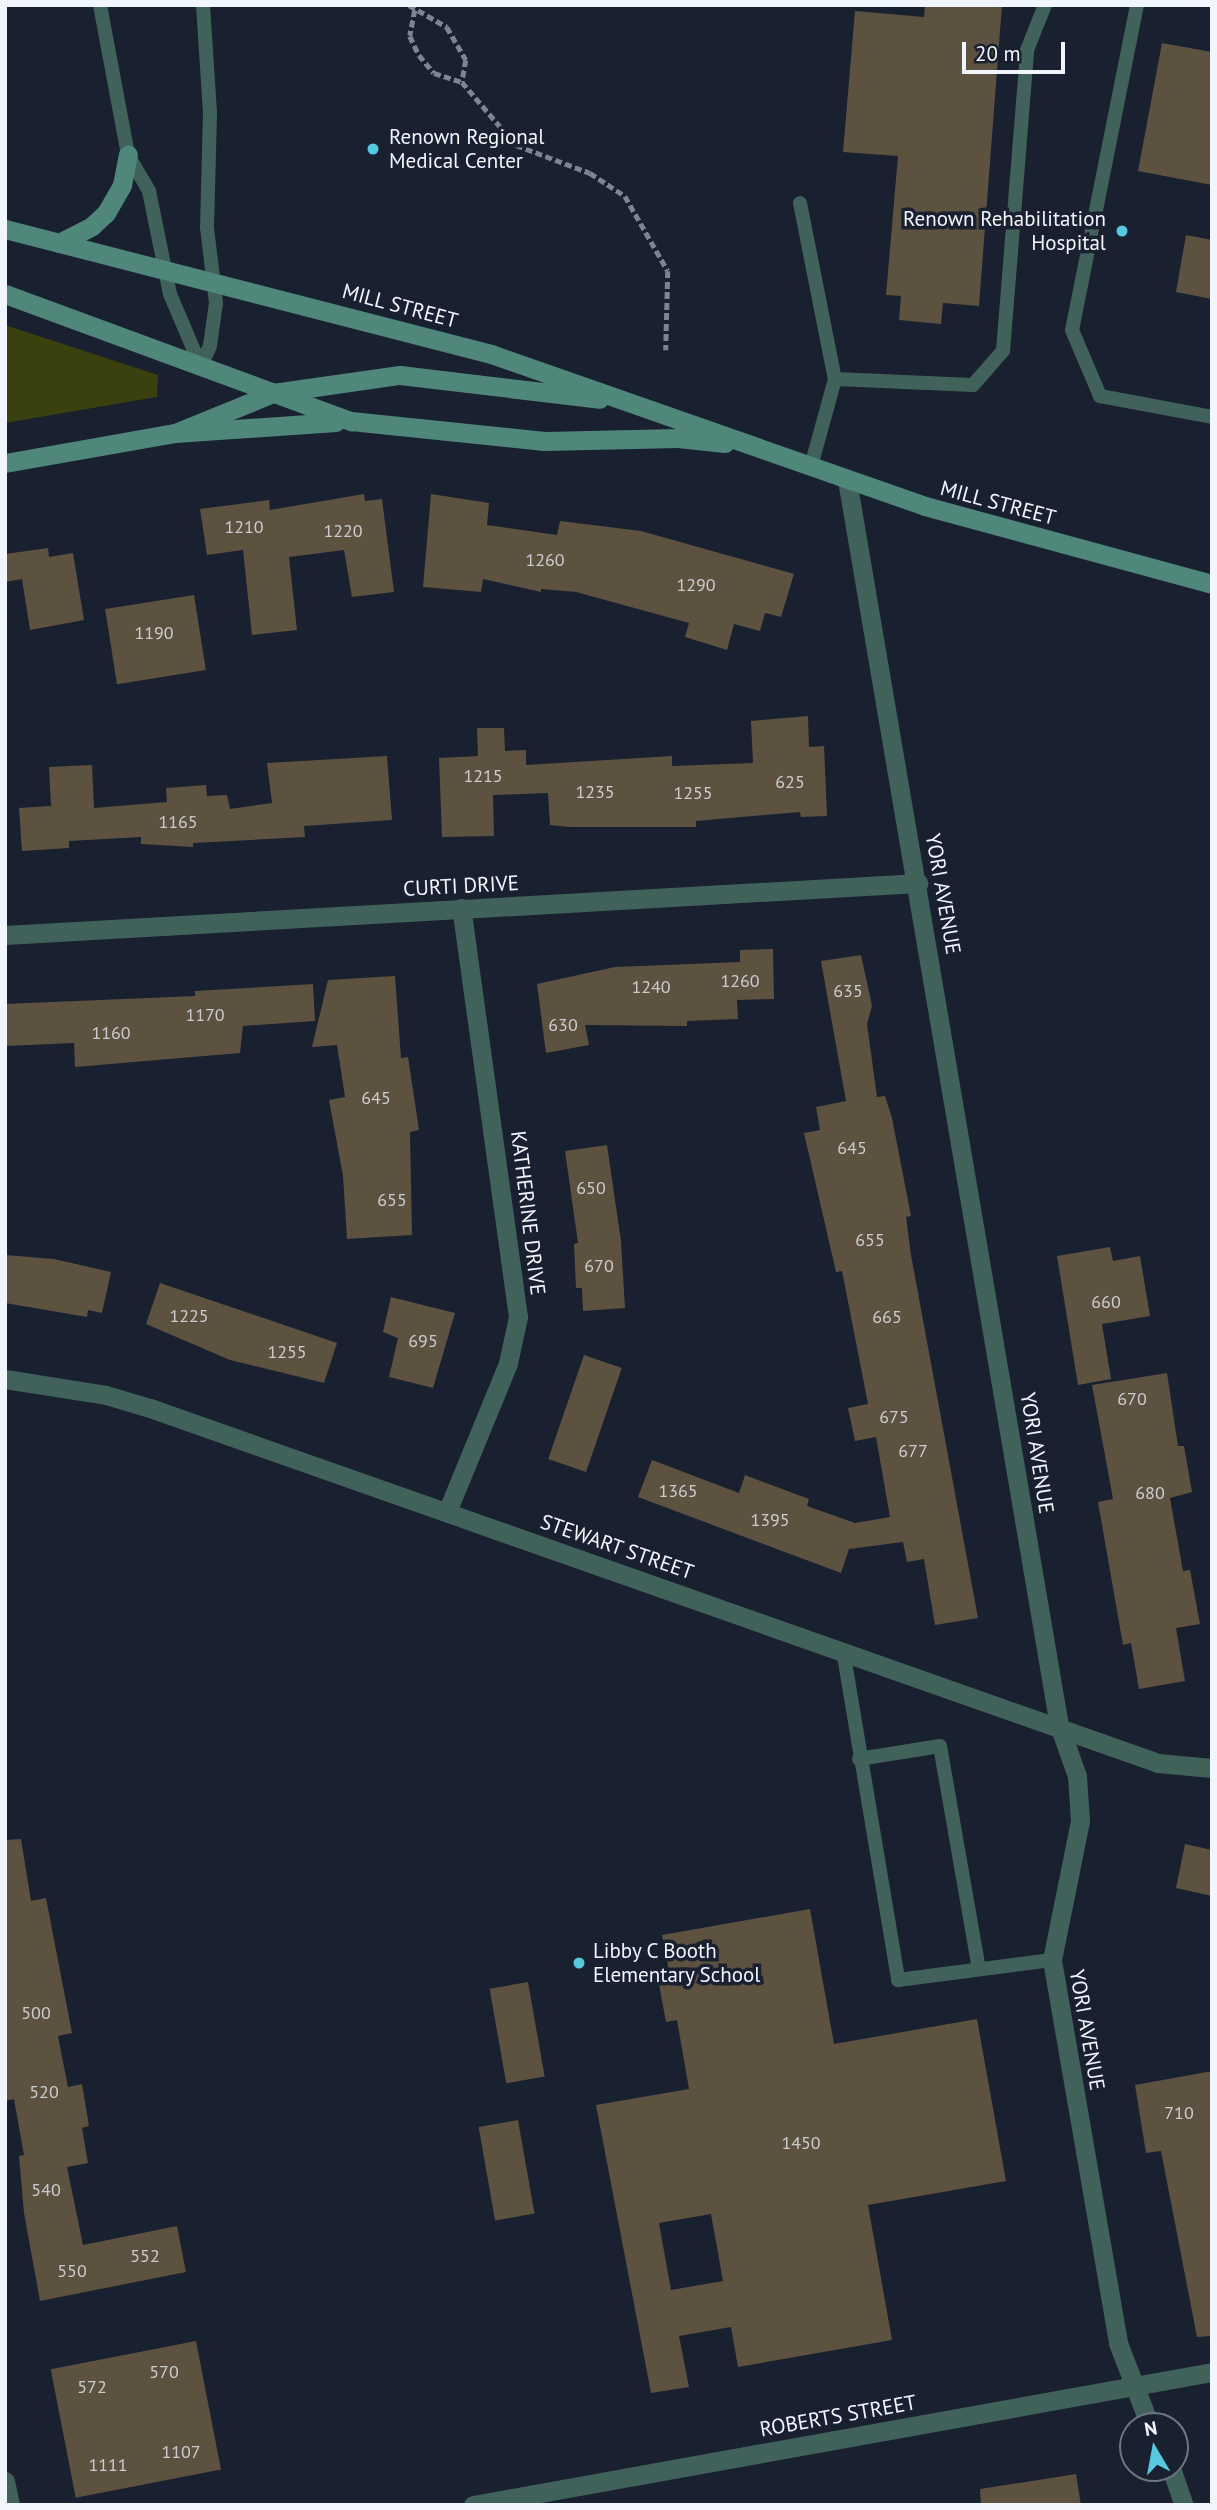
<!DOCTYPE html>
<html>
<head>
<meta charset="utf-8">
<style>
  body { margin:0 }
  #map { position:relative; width:1217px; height:2510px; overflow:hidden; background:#19202f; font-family:"PT Sans",sans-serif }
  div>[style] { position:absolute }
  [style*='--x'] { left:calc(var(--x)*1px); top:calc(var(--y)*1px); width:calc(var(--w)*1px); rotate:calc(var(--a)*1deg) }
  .green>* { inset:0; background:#3a400e }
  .building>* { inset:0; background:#5d5140; transform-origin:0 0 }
  .path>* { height:4.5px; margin-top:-2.25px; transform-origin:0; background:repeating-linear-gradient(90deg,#7e8490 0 7px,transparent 0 10.5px) }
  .service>* { height:14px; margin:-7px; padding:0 7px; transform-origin:7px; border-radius:7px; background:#40625a }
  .minor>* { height:19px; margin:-9.5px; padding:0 9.5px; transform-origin:9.5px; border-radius:9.5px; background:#40625a }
  .secondary>* { height:19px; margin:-9.5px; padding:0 9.5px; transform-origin:9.5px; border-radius:9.5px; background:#4f877b }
  .dots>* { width:19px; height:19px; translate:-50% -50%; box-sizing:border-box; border:4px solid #19202f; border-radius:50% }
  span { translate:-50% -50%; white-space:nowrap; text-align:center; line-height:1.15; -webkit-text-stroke:7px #19202f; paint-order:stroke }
  .number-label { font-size:18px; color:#ccccce }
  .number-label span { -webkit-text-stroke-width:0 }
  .poi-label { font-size:21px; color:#f1f5fd }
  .left { translate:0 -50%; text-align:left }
  .right { translate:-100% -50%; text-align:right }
  .street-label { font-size:21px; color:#f1f5fd }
  .frame { position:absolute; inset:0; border:7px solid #f1f5fd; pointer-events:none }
  .north { position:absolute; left:1119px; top:2412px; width:70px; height:70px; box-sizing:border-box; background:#19202f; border:2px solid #6f7581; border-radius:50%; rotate:350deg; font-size:19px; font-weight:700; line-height:28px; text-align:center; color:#f1f5fd }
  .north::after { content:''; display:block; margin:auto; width:24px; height:32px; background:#56c9e1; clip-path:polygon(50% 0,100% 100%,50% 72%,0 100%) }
  .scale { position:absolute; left:962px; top:42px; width:103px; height:32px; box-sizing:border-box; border:4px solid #f1f5fd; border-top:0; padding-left:9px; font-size:21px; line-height:24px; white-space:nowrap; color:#f1f5fd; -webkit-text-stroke:5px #19202f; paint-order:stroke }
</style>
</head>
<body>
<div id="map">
  <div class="green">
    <i style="clip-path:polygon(5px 325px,158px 375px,157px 397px,5px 423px)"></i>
  </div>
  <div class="building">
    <i style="clip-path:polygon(925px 5px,1002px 5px,979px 306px,943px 303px,941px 324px,899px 320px,901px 296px,886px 295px,898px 156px,843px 152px,855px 11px,924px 17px)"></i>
    <i style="clip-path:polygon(1162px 43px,1212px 52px,1212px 185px,1138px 171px)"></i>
    <i style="clip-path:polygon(1186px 235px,1212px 240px,1212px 299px,1176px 292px)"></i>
    <i style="clip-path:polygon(364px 494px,365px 501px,382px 499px,394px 592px,352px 597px,344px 550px,289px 557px,297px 630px,252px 635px,243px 550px,207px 555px,200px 509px,269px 500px,270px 510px)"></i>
    <i style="clip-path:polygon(431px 494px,489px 503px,487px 525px,557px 535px,560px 521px,641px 531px,794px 574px,781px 617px,765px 613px,760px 631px,734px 624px,727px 650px,685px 637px,689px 623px,576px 592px,541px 589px,541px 592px,483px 579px,481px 592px,423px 587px)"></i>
    <i style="clip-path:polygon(48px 548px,49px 557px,73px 553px,84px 620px,30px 630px,22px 579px,5px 582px,5px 554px)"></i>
    <i style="left:194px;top:595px;width:76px;height:90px;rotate:81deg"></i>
    <i style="clip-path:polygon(808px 716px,809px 747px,824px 746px,827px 816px,801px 817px,800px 812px,696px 821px,696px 827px,570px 827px,550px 825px,548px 793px,493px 795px,494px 836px,442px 837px,439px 758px,478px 756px,477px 728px,504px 728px,505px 751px,526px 750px,526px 765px,672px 756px,672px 766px,753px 763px,751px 721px)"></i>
    <i style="clip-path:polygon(387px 756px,392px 820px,304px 826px,305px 837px,193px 843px,193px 847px,141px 844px,141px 837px,69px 841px,69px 848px,22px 851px,19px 808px,51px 806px,49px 767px,92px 765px,94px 808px,167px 802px,166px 788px,206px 785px,207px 796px,227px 795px,230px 809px,272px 803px,267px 763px)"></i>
    <i style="clip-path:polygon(773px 949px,774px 999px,737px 1000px,738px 1019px,687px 1021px,687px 1026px,585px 1025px,589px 1045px,546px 1053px,537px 984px,615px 967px,740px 962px,740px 950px)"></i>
    <i style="clip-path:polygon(861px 955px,872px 1006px,867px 1024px,877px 1097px,885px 1096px,892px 1118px,911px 1216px,906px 1217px,911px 1255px,978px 1618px,935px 1625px,924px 1559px,907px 1562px,903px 1542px,849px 1549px,841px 1573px,638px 1497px,652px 1460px,739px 1493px,745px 1475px,809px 1499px,807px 1506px,855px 1523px,890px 1517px,876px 1437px,855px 1441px,848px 1408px,868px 1404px,842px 1271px,836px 1272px,804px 1133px,820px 1130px,816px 1107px,846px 1101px,821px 961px)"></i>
    <i style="clip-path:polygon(395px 976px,401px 1058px,408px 1057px,419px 1130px,410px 1132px,412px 1235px,347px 1239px,343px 1176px,329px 1100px,345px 1097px,337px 1045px,312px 1047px,328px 980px)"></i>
    <i style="clip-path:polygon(313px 984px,315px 1021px,243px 1026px,240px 1053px,75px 1067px,74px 1043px,5px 1046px,5px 1004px,195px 996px,195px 991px)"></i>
    <i style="clip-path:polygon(607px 1145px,621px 1241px,625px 1308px,583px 1311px,582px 1288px,576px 1288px,574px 1244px,578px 1243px,565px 1151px)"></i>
    <i style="clip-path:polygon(1110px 1247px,1113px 1261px,1140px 1256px,1150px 1316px,1102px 1324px,1111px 1379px,1078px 1385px,1057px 1256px)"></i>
    <i style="clip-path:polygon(5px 1255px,54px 1259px,111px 1272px,102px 1313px,88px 1310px,87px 1317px,5px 1303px)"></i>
    <i style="clip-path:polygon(160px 1283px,337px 1343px,324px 1383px,230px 1360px,146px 1324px)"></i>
    <i style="clip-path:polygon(391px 1297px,455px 1313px,433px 1388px,389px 1377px,398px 1338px,383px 1332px)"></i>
    <i style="left:584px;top:1355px;width:40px;height:110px;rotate:19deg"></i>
    <i style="clip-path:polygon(1167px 1373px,1178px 1446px,1184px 1446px,1192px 1492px,1170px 1498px,1183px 1571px,1190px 1570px,1200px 1624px,1176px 1628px,1185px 1681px,1139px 1689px,1131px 1643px,1123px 1645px,1098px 1502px,1113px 1499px,1092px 1385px)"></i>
    <i style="clip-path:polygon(21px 1839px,31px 1901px,46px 1898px,72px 2033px,58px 2036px,68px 2087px,82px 2084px,89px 2126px,82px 2128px,88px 2163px,67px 2167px,83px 2245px,177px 2226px,186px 2272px,40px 2301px,24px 2213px,19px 2156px,24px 2155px,14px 2099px,5px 2101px,5px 1840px)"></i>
    <i style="clip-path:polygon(1185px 1844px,1212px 1850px,1212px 1896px,1176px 1888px)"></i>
    <i style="clip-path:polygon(evenodd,810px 1909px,834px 2044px,977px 2019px,1006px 2181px,868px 2205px,892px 2340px,738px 2367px,731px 2327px,679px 2336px,689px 2387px,651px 2393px,596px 2105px,689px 2089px,677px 2020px,666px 2022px,658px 1979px,670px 1977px,662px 1935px,810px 1909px,711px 2214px,723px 2281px,671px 2290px,659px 2223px,711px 2214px)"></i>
    <i style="left:528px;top:1982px;width:96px;height:39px;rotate:80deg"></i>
    <i style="clip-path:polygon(1207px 2072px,1212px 2072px,1212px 2336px,1197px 2337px,1161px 2151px,1146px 2153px,1135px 2085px)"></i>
    <i style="left:518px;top:2120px;width:95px;height:40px;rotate:80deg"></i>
    <i style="left:196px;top:2341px;width:131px;height:148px;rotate:79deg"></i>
    <i style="clip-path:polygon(1076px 2474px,1081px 2505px,981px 2505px,980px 2489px)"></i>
  </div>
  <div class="path">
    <i style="--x:409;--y:5;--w:44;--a:30.1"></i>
    <i style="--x:447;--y:27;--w:38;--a:60"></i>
    <i style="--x:466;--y:60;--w:22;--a:100"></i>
    <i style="--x:462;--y:82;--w:83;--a:49.4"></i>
    <i style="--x:516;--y:145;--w:79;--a:20.7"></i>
    <i style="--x:590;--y:173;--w:42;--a:33.3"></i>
    <i style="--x:625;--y:196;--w:86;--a:60.2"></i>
    <i style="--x:668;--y:271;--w:79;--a:91.5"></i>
    <i style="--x:415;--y:10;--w:26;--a:101"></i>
    <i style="--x:410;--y:36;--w:21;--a:65"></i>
    <i style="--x:419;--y:55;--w:23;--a:50"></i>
    <i style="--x:434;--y:73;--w:29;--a:18"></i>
  </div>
  <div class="service">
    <i style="--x:100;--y:5;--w:153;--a:79.4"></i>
    <i style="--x:128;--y:155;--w:42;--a:59.7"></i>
    <i style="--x:149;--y:191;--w:105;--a:78.5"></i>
    <i style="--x:170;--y:294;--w:79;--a:67"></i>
    <i style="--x:1137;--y:5;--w:331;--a:101.3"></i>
    <i style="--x:1072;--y:330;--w:72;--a:67"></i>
    <i style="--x:1100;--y:396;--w:114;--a:10.6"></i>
    <i style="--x:800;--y:203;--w:179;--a:78.8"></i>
    <i style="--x:835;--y:379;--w:90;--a:105.4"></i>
    <i style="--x:201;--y:367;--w:23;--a:-67"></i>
    <i style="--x:210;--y:346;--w:43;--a:-82.1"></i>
    <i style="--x:216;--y:303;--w:76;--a:-96.8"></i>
    <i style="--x:207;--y:228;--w:115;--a:-88.5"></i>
    <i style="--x:210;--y:113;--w:108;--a:-93.7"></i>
    <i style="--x:835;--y:379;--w:138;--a:2.5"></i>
    <i style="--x:973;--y:385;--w:45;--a:-48.6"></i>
    <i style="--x:1003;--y:351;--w:302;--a:-85.4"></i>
    <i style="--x:1027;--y:50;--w:48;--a:-68.2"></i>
    <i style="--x:843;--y:1650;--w:335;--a:80.5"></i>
    <i style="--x:898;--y:1980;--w:155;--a:-7.4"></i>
    <i style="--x:859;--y:1759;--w:82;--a:-9.1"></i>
    <i style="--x:940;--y:1746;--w:226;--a:80.1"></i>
  </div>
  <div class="minor">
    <i style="--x:847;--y:480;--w:1263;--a:80.34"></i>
    <i style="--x:1059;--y:1725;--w:54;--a:70.6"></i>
    <i style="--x:1077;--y:1776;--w:45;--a:86.2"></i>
    <i style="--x:1080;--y:1821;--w:142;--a:101.4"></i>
    <i style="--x:1052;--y:1960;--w:389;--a:80.2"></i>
    <i style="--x:1118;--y:2343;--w:89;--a:68.9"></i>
    <i style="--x:5;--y:935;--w:915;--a:-3.26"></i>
    <i style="--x:5;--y:1379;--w:102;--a:9"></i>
    <i style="--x:106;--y:1395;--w:46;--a:16.5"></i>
    <i style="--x:150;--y:1408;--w:1069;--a:19.4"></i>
    <i style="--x:1158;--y:1763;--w:54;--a:5.3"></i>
    <i style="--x:447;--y:1512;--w:161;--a:-67.7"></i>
    <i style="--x:508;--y:1363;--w:47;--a:-77.7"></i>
    <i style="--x:518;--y:1317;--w:413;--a:-97.9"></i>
    <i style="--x:1171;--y:2468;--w:39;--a:71"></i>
    <i style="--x:5;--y:2481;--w:25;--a:78"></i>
    <i style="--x:473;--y:2505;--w:751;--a:-10.2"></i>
  </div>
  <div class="secondary">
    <i style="--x:5;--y:229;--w:502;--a:14.42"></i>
    <i style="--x:491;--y:354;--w:460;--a:19.3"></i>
    <i style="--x:925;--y:506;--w:297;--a:15.2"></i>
    <i style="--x:59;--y:243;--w:37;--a:-27"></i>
    <i style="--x:92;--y:226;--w:19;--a:-43"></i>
    <i style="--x:106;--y:213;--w:32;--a:-60"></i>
    <i style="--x:122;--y:185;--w:31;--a:-79"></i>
    <i style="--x:5;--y:294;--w:369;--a:20.2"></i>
    <i style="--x:351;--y:421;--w:194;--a:5.9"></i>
    <i style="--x:544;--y:441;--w:134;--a:-1.3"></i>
    <i style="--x:678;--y:438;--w:47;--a:6.1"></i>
    <i style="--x:175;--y:433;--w:106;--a:-22.2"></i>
    <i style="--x:273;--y:393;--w:128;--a:-8.1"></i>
    <i style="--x:400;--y:375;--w:201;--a:6.8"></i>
    <i style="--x:5;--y:463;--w:173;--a:-10"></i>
    <i style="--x:175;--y:433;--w:161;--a:-3.9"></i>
  </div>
  <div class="dots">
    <i style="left:373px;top:149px;background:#56c9e1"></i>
    <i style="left:1122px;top:231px;background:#56c9e1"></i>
    <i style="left:579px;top:1963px;background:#56c9e1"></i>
  </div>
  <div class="number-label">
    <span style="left:244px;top:527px">1210</span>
    <span style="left:343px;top:531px">1220</span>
    <span style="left:545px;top:560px">1260</span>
    <span style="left:696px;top:585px">1290</span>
    <span style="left:154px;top:633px">1190</span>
    <span style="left:483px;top:776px">1215</span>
    <span style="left:790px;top:782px">625</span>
    <span style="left:595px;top:792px">1235</span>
    <span style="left:693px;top:793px">1255</span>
    <span style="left:178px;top:822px">1165</span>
    <span style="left:740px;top:981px">1260</span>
    <span style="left:651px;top:987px">1240</span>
    <span style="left:848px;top:991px">635</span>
    <span style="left:205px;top:1015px">1170</span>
    <span style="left:563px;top:1025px">630</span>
    <span style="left:111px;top:1033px">1160</span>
    <span style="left:376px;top:1098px">645</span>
    <span style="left:852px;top:1148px">645</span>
    <span style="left:591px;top:1188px">650</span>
    <span style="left:392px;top:1200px">655</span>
    <span style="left:870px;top:1240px">655</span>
    <span style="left:599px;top:1266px">670</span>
    <span style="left:1106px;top:1302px">660</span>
    <span style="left:189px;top:1316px">1225</span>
    <span style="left:887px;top:1317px">665</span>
    <span style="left:423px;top:1341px">695</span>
    <span style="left:287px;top:1352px">1255</span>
    <span style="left:1132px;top:1399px">670</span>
    <span style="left:894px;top:1417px">675</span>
    <span style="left:913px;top:1451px">677</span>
    <span style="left:678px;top:1491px">1365</span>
    <span style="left:1150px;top:1493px">680</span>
    <span style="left:770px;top:1520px">1395</span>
    <span style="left:36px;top:2013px">500</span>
    <span style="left:44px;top:2092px">520</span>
    <span style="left:1179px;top:2113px">710</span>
    <span style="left:801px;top:2143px">1450</span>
    <span style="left:46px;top:2190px">540</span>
    <span style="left:145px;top:2256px">552</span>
    <span style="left:72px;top:2271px">550</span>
    <span style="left:164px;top:2372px">570</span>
    <span style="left:92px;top:2387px">572</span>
    <span style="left:181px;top:2452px">1107</span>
    <span style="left:108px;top:2465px">1111</span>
  </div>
  <div class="poi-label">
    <span class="left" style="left:389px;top:149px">Renown Regional<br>Medical Center</span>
    <span class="right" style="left:1106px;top:231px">Renown Rehabilitation<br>Hospital</span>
    <span class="left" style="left:593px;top:1963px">Libby C Booth<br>Elementary School</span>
  </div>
  <div class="street-label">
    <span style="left:400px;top:306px;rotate:15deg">MILL STREET</span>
    <span style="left:998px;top:503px;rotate:15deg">MILL STREET</span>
    <span style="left:461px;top:886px;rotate:-3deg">CURTI DRIVE</span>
    <span style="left:943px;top:894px;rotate:80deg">YORI AVENUE</span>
    <span style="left:528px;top:1213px;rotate:83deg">KATHERINE DRIVE</span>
    <span style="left:1037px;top:1453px;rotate:81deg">YORI AVENUE</span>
    <span style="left:617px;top:1547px;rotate:19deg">STEWART STREET</span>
    <span style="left:1087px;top:2030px;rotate:80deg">YORI AVENUE</span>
    <span style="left:838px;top:2416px;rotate:-10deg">ROBERTS STREET</span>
  </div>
  <div class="frame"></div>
  <div class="north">N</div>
  <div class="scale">20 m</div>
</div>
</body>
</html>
